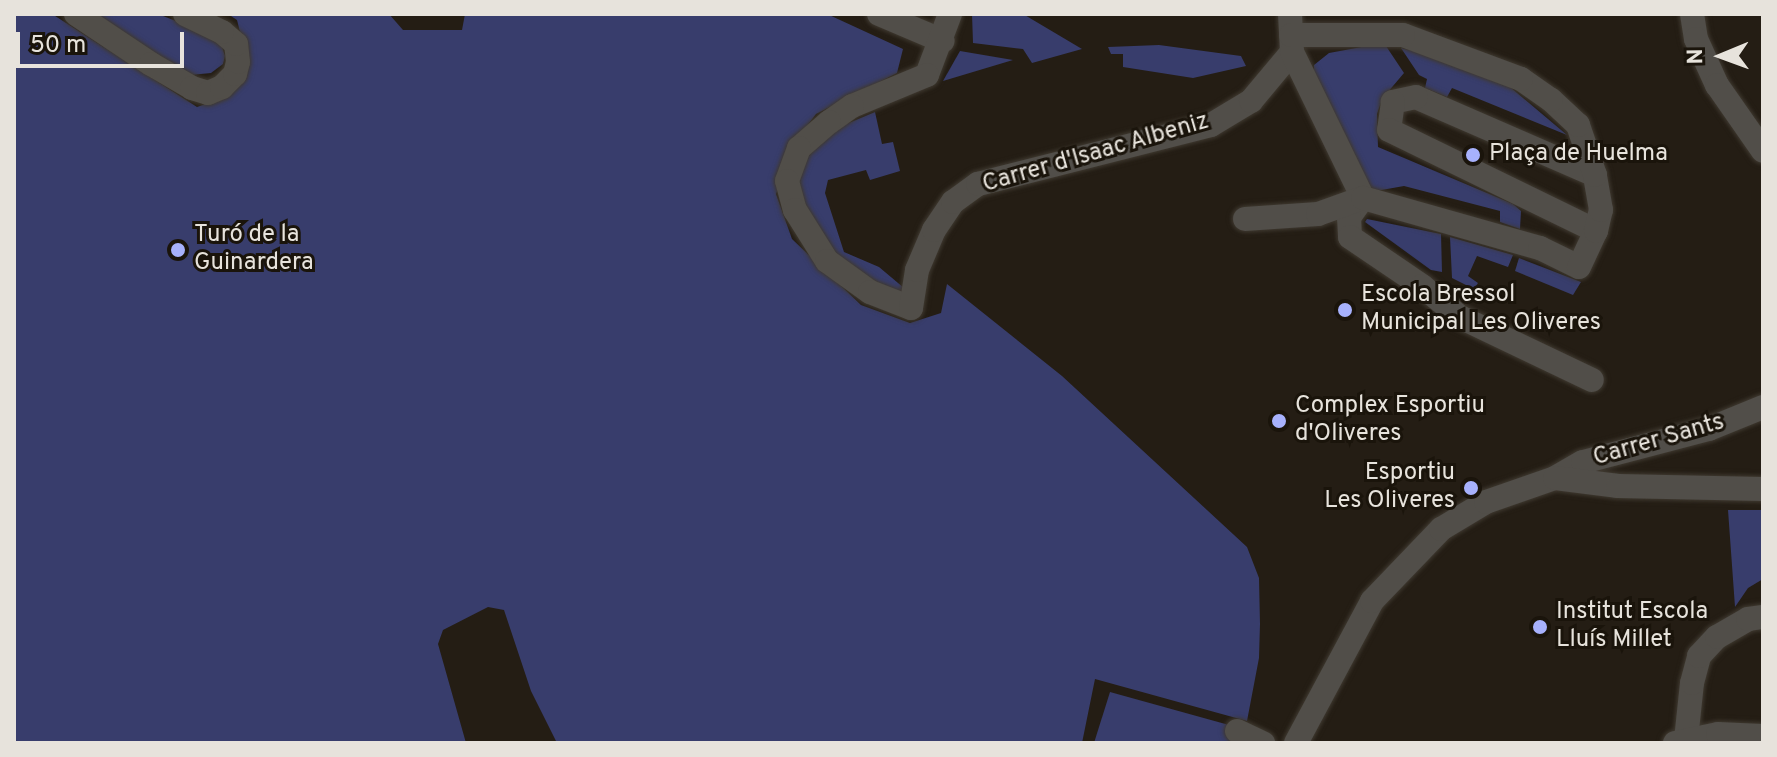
<!DOCTYPE html>
<html>
<head>
<meta charset="utf-8">
<style>
  body { margin:0 }
  #map { position:relative; width:1777px; height:757px; overflow:hidden; background:#241d14; font-family:Overpass,sans-serif }
  div>[style] { position:absolute }
  [style*='--x'] { left:calc(var(--x)*1px); top:calc(var(--y)*1px); width:calc(var(--w)*1px); rotate:calc(var(--a)*1deg) }
  .green>* { inset:0; background:#383d6c }
  .roads { filter:drop-shadow(0 0 2px #3f3930) drop-shadow(0 0 2px #3f3930) }
  .minor>* { height:24px; margin:-12px; padding:0 12px; transform-origin:12px; border-radius:12px; background:#514e49 }
  .dots>* { width:22px; height:22px; translate:-50% -50%; box-sizing:border-box; border:4px solid #1a140b; border-radius:50% }
  span { translate:-50% -50%; white-space:nowrap; text-align:center; line-height:1.15; -webkit-text-stroke:6px #1a140b; paint-order:stroke }
  .street-label { font-size:24px; color:#e7e3dc }
  .poi-label { font-size:24px; color:#e7e3dc }
  .left { translate:0 -50%; text-align:left }
  .right { translate:-100% -50%; text-align:right }
  .frame { position:absolute; inset:0; border:16px solid #e7e3dc; pointer-events:none }
  .north { position:absolute; left:1681px; top:16px; width:80px; height:80px; -webkit-text-stroke:6px #1a140b; paint-order:stroke; rotate:269deg; font-size:22px; font-weight:700; line-height:32px; text-align:center; color:#e7e3dc }
  .north::after { content:''; display:block; margin:auto; width:28px; height:36px; background:#e7e3dc; clip-path:polygon(50% 0,100% 100%,50% 72%,0 100%) }
  .scale { position:absolute; left:16px; top:32px; width:168px; height:36px; box-sizing:border-box; border:4px solid #e7e3dc; border-top:0; padding-left:10px; font-size:24px; line-height:28px; white-space:nowrap; color:#e7e3dc; -webkit-text-stroke:6px #1a140b; paint-order:stroke }
</style>
</head>
<body>
<div id="map">
  <div class="green">
    <i style="clip-path:polygon(14px 14px,52px 14px,197px 107px,229px 96px,248px 65px,237px 20px,228px 14px,389px 14px,403px 30px,462px 30px,465px 14px,827px 14px,903px 49px,897px 73px,816px 114px,794px 143px,776px 194px,792px 239px,861px 305px,910px 323px,941px 313px,947px 284px,1062px 376px,1247px 547px,1259px 578px,1260px 624px,1259px 658px,1247px 721px,1095px 679px,1082px 743px,557px 743px,531px 691px,504px 610px,488px 607px,443px 630px,438px 644px,466px 743px,14px 743px)"></i>
    <i style="clip-path:polygon(95px 14px,158px 14px,219px 38px,225px 56px,223px 64px,211px 73px,191px 75px,172px 69px)"></i>
    <i style="clip-path:polygon(972px 14px,1023px 14px,1082px 49px,1032px 63px,1023px 49px,973px 43px)"></i>
    <i style="clip-path:polygon(1159px 45px,1241px 56px,1246px 66px,1193px 78px,1123px 67px,1123px 54px,1111px 54px,1108px 47px)"></i>
    <i style="clip-path:polygon(1367px 46px,1386px 46px,1404px 73px,1382px 99px,1377px 114px,1378px 147px,1513px 204px,1521px 211px,1520px 229px,1500px 222px,1500px 211px,1404px 186px,1376px 191px,1369px 188px,1314px 74px,1314px 65px,1329px 53px)"></i>
    <i style="clip-path:polygon(1401px 48px,1445px 59px,1510px 87px,1567px 135px,1452px 88px,1447px 97px,1425px 88px,1427px 79px,1419px 75px)"></i>
    <i style="clip-path:polygon(960px 51px,1013px 60px,943px 81px)"></i>
    <i style="clip-path:polygon(875px 112px,882px 144px,893px 142px,900px 171px,870px 180px,866px 170px,828px 180px,825px 193px,844px 252px,879px 267px,904px 288px,898px 296px,832px 253px,798px 201px,797px 164px,805px 154px,844px 125px)"></i>
    <i style="clip-path:polygon(1367px 219px,1441px 234px,1442px 272px,1431px 270px,1365px 222px)"></i>
    <i style="clip-path:polygon(1450px 237px,1513px 255px,1508px 267px,1477px 256px,1468px 276px,1478px 283px,1474px 289px,1452px 278px)"></i>
    <i style="clip-path:polygon(1519px 258px,1581px 282px,1573px 295px,1515px 271px)"></i>
    <i style="clip-path:polygon(1728px 510px,1763px 510px,1763px 579px,1748px 588px,1735px 607px)"></i>
    <i style="clip-path:polygon(1110px 692px,1247px 730px,1273px 743px,1094px 743px)"></i>
  </div>
  <div class="roads">
    <div class="minor">
      <i style="--x:76;--y:14;--w:90;--a:33.7"></i>
      <i style="--x:151;--y:64;--w:48;--a:30.3"></i>
      <i style="--x:192;--y:88;--w:17;--a:17"></i>
      <i style="--x:208;--y:93;--w:15;--a:-23"></i>
      <i style="--x:222;--y:87;--w:18;--a:-45"></i>
      <i style="--x:235;--y:74;--w:12;--a:-76"></i>
      <i style="--x:238;--y:62;--w:18;--a:-96"></i>
      <i style="--x:236;--y:44;--w:18;--a:-139"></i>
      <i style="--x:222;--y:32;--w:41;--a:-154.1"></i>
      <i style="--x:879;--y:14;--w:69;--a:22.9"></i>
      <i style="--x:950;--y:14;--w:65;--a:110.7"></i>
      <i style="--x:927;--y:75;--w:81;--a:157.5"></i>
      <i style="--x:852;--y:106;--w:28;--a:145"></i>
      <i style="--x:829;--y:122;--w:40;--a:139"></i>
      <i style="--x:799;--y:148;--w:35;--a:110"></i>
      <i style="--x:787;--y:181;--w:30;--a:75"></i>
      <i style="--x:795;--y:210;--w:60;--a:57.9"></i>
      <i style="--x:827;--y:261;--w:53;--a:35.8"></i>
      <i style="--x:870;--y:292;--w:44;--a:21.3"></i>
      <i style="--x:911;--y:308;--w:38;--a:-81"></i>
      <i style="--x:917;--y:270;--w:43;--a:-67"></i>
      <i style="--x:934;--y:230;--w:34;--a:-56"></i>
      <i style="--x:953;--y:202;--w:31;--a:-36"></i>
      <i style="--x:978;--y:184;--w:240;--a:-14.2"></i>
      <i style="--x:1211;--y:125;--w:47;--a:-31"></i>
      <i style="--x:1251;--y:101;--w:64;--a:-50.1"></i>
      <i style="--x:1292;--y:52;--w:37;--a:-93"></i>
      <i style="--x:1692;--y:14;--w:25;--a:81"></i>
      <i style="--x:1696;--y:39;--w:51;--a:65.5"></i>
      <i style="--x:1717;--y:85;--w:80;--a:55.1"></i>
      <i style="--x:1292;--y:52;--w:162;--a:64.1"></i>
      <i style="--x:1595;--y:175;--w:195;--a:-156.5"></i>
      <i style="--x:1416;--y:97;--w:24;--a:168"></i>
      <i style="--x:1393;--y:102;--w:28;--a:98"></i>
      <i style="--x:1389;--y:130;--w:230;--a:26"></i>
      <i style="--x:1363;--y:198;--w:24;--a:126"></i>
      <i style="--x:1349;--y:217;--w:20;--a:87"></i>
      <i style="--x:1350;--y:237;--w:87;--a:34.2"></i>
      <i style="--x:1422;--y:286;--w:49;--a:39.2"></i>
      <i style="--x:1460;--y:317;--w:146;--a:25.5"></i>
      <i style="--x:1245;--y:219;--w:73;--a:-3.9"></i>
      <i style="--x:1318;--y:214;--w:48;--a:-19.6"></i>
      <i style="--x:1363;--y:198;--w:184;--a:15.8"></i>
      <i style="--x:1540;--y:248;--w:43;--a:26"></i>
      <i style="--x:1579;--y:267;--w:40;--a:-65"></i>
      <i style="--x:1596;--y:231;--w:22;--a:-77"></i>
      <i style="--x:1601;--y:210;--w:36;--a:-100"></i>
      <i style="--x:1595;--y:175;--w:53;--a:-108.8"></i>
      <i style="--x:1578;--y:125;--w:37;--a:-137"></i>
      <i style="--x:1551;--y:100;--w:37;--a:-145"></i>
      <i style="--x:1521;--y:79;--w:126;--a:-159.6"></i>
      <i style="--x:1403;--y:35;--w:112;--a:180"></i>
      <i style="--x:1555;--y:478;--w:32;--a:-30"></i>
      <i style="--x:1583;--y:462;--w:130;--a:-14.7"></i>
      <i style="--x:1709;--y:429;--w:58;--a:-22.2"></i>
      <i style="--x:1237;--y:731;--w:29;--a:25"></i>
      <i style="--x:1686;--y:740;--w:57;--a:-84"></i>
      <i style="--x:1692;--y:683;--w:28;--a:-75"></i>
      <i style="--x:1699;--y:656;--w:26;--a:-47"></i>
      <i style="--x:1717;--y:637;--w:36;--a:-30"></i>
      <i style="--x:1748;--y:619;--w:15;--a:-8"></i>
      <i style="--x:1296;--y:743;--w:161;--a:-61.8"></i>
      <i style="--x:1372;--y:601;--w:100;--a:-46.2"></i>
      <i style="--x:1441;--y:529;--w:52;--a:-31"></i>
      <i style="--x:1486;--y:502;--w:73;--a:-19.2"></i>
      <i style="--x:1555;--y:478;--w:64;--a:7.2"></i>
      <i style="--x:1618;--y:486;--w:145;--a:1.2"></i>
      <i style="--x:1675;--y:743;--w:44;--a:-11.8"></i>
      <i style="--x:1718;--y:734;--w:45;--a:2.5"></i>
    </div>
  </div>
  <div class="dots">
    <i style="left:1473px;top:155px;background:#a7b1fc"></i>
    <i style="left:178px;top:250px;background:#a7b1fc"></i>
    <i style="left:1345px;top:310px;background:#a7b1fc"></i>
    <i style="left:1279px;top:421px;background:#a7b1fc"></i>
    <i style="left:1471px;top:488px;background:#a7b1fc"></i>
    <i style="left:1540px;top:627px;background:#a7b1fc"></i>
  </div>
  <div class="street-label">
    <span style="left:1096px;top:154px;rotate:-16deg">Carrer d'Isaac Albeniz</span>
    <span style="left:1659px;top:441px;rotate:-16deg">Carrer Sants</span>
  </div>
  <div class="poi-label">
    <span class="left" style="left:1489px;top:155px">Plaça de Huelma</span>
    <span class="left" style="left:194px;top:250px">Turó de la<br>Guinardera</span>
    <span class="left" style="left:1361px;top:310px">Escola Bressol<br>Municipal Les Oliveres</span>
    <span class="left" style="left:1295px;top:421px">Complex Esportiu<br>d'Oliveres</span>
    <span class="right" style="left:1455px;top:488px">Esportiu<br>Les Oliveres</span>
    <span class="left" style="left:1556px;top:627px">Institut Escola<br>Lluís Millet</span>
  </div>
  <div class="frame"></div>
  <div class="north">N</div>
  <div class="scale">50 m</div>
</div>
</body>
</html>
